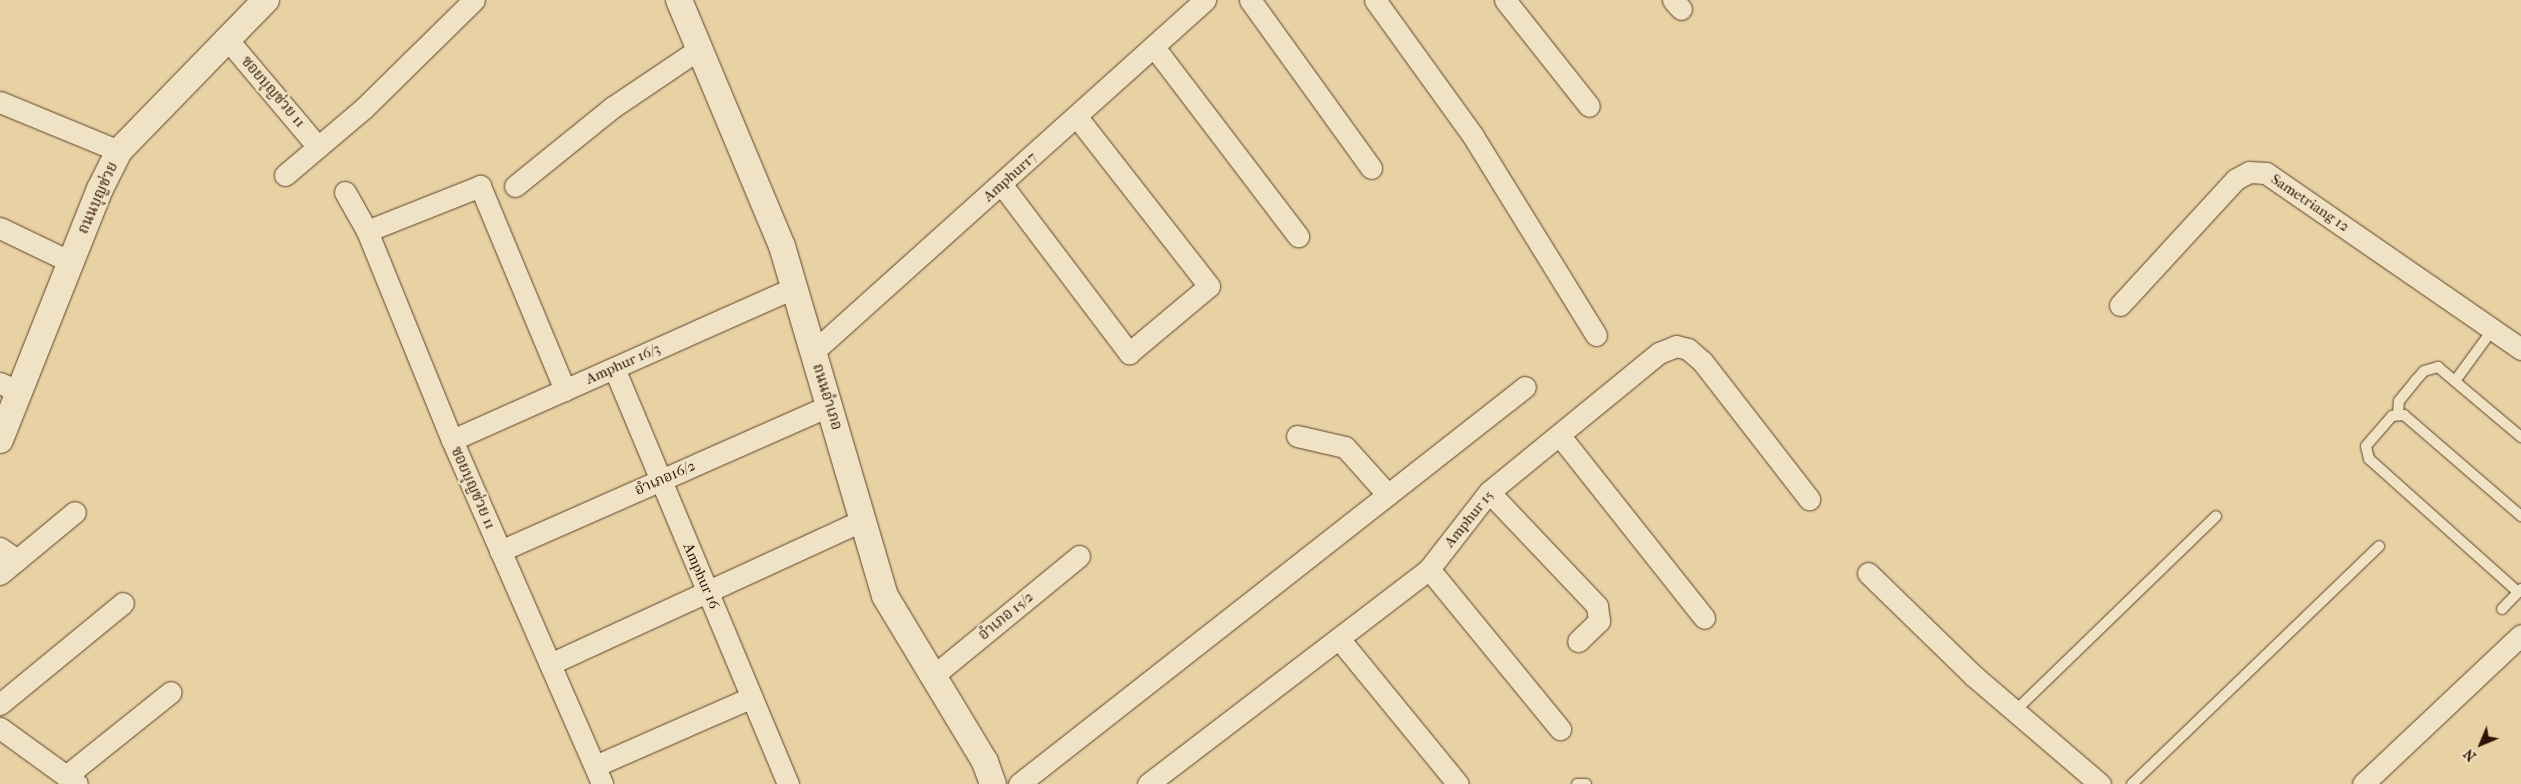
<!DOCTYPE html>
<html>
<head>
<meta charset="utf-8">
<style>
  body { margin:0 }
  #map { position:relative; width:2521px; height:784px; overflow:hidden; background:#e8d2a4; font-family:"IM FELL French Canon","Noto Serif Thai",serif }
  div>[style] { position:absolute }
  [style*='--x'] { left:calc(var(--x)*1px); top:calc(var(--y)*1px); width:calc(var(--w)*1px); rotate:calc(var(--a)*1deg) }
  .roads { filter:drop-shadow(0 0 1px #5e412a) drop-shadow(0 0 1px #5e412a) }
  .service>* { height:10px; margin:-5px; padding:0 5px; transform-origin:5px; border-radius:5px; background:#f0e2c4 }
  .minor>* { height:21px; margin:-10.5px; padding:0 10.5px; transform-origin:10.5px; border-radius:10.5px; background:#f0e2c4 }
  .tertiary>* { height:26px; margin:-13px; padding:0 13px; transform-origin:13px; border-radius:13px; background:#f0e2c4 }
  span { translate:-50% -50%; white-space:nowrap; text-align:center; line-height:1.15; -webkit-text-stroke:4px #f0e2c4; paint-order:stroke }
  .street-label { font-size:15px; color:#301102 }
  .north { position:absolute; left:2456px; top:719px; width:50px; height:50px; -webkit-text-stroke:4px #f0e2c4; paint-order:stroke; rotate:225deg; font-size:14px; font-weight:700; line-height:20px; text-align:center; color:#301102 }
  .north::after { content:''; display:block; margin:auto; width:18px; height:22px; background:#301102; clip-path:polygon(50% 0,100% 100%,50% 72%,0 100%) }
</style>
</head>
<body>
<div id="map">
  <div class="roads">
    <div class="service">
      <i style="--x:2455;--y:381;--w:64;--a:-53.8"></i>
      <i style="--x:2398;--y:414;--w:13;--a:-86"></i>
      <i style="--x:2399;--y:401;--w:26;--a:-51"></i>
      <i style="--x:2415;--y:381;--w:13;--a:-48"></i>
      <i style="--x:2424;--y:371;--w:15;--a:-16"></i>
      <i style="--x:2438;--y:367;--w:109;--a:40.1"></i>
      <i style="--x:2518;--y:592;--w:200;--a:-138.2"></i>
      <i style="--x:2369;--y:459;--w:13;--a:-103"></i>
      <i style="--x:2366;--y:446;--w:40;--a:-49"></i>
      <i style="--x:2392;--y:416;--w:12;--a:-5"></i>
      <i style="--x:2404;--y:415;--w:155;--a:40.8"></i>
      <i style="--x:2502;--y:609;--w:28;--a:-46"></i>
      <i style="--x:2015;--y:711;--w:280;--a:-44.1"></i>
      <i style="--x:1577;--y:784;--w:9;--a:0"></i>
      <i style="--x:2132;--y:784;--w:343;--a:-43.9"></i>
    </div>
    <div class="minor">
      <i style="--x:1250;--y:0;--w:207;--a:54.2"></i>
      <i style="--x:1375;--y:0;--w:168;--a:54.2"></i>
      <i style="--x:1473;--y:136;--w:234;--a:58.3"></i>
      <i style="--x:1505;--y:0;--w:135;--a:51.6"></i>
      <i style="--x:1673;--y:0;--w:12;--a:48"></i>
      <i style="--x:227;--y:39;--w:141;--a:49.9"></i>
      <i style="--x:1154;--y:47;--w:238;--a:52.7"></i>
      <i style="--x:0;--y:102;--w:129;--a:22.4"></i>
      <i style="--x:285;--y:175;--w:104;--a:-40.3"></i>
      <i style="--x:364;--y:108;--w:154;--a:-44.5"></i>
      <i style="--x:1002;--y:185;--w:211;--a:52.9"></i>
      <i style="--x:1129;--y:353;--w:104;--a:-39.9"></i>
      <i style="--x:1209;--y:286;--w:214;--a:-128"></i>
      <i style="--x:515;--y:186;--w:126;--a:-38.9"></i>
      <i style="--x:613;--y:107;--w:104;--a:-34"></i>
      <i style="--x:345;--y:192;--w:45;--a:60.6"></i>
      <i style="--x:367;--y:231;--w:226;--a:67.9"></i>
      <i style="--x:452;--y:440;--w:375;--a:66.4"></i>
      <i style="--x:0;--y:228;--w:79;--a:25.6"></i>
      <i style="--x:367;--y:231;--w:122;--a:-21.7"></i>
      <i style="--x:480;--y:186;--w:221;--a:67.4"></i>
      <i style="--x:2120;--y:305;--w:171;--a:-47.4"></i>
      <i style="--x:2236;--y:179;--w:15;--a:-28"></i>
      <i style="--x:2249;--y:172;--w:17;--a:3"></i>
      <i style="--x:2266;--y:173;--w:310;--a:34.6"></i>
      <i style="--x:813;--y:352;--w:527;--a:-41.92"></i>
      <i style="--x:614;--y:368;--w:451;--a:67.3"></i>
      <i style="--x:0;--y:383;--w:21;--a:25"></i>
      <i style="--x:1297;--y:436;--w:49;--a:12.9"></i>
      <i style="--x:1345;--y:447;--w:64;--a:48.1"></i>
      <i style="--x:1560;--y:436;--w:232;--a:51.6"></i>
      <i style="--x:452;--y:440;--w:374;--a:-24"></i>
      <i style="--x:1489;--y:492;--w:157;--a:46.5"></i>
      <i style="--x:1597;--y:606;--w:15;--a:82"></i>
      <i style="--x:1599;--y:621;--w:29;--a:136"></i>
      <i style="--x:0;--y:548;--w:21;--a:35"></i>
      <i style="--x:500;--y:551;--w:360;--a:-23.8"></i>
      <i style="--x:1429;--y:569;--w:207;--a:50.7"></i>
      <i style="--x:1868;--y:573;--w:148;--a:44.2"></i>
      <i style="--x:1974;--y:676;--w:166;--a:40.6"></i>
      <i style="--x:0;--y:574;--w:97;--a:-39.6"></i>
      <i style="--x:1340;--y:640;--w:186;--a:50.7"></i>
      <i style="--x:550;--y:664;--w:345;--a:-24.7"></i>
      <i style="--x:933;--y:676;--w:189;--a:-39.4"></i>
      <i style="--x:0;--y:704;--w:159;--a:-39.4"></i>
      <i style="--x:0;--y:728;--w:95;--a:36"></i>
      <i style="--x:595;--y:766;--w:171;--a:-23.7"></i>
      <i style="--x:66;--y:776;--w:134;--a:-38.7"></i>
      <i style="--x:1019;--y:784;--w:643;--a:-38.12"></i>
      <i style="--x:1148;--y:784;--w:354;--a:-37.4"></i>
      <i style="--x:1429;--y:569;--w:98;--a:-52.1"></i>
      <i style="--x:1489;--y:492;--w:220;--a:-39.3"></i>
      <i style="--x:1659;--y:353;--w:18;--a:-22"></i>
      <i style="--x:1676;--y:346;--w:12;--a:14"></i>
      <i style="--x:1688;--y:349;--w:18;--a:41"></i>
      <i style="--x:1702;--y:361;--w:175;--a:52.2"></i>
      <i style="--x:2363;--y:784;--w:217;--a:-43.3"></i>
    </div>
    <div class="tertiary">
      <i style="--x:679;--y:0;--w:267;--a:67.3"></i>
      <i style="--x:782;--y:246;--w:365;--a:73.6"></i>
      <i style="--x:885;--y:596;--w:194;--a:58.9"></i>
      <i style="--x:985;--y:762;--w:23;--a:70"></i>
      <i style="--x:0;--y:440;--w:270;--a:-68.3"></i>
      <i style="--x:100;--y:189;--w:42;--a:-63.4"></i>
      <i style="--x:119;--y:151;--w:211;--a:-45.8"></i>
    </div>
  </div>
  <div class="street-label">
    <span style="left:273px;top:92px;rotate:49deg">ซอยบุญช่วย 11</span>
    <span style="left:1010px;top:177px;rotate:-42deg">Amphur17</span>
    <span style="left:98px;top:198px;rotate:-66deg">ถนนบุญช่วย</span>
    <span style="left:2310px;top:203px;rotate:34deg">Sametriang 12</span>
    <span style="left:623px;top:364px;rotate:-24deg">Amphur 16/3</span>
    <span style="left:827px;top:397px;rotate:73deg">ถนนอำเภอ</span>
    <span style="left:665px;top:478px;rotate:-24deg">อำเภอ16/2</span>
    <span style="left:473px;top:488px;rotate:66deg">ซอยบุญช่วย 11</span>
    <span style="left:1469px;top:519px;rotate:-51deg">Amphur 15</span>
    <span style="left:701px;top:576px;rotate:67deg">Amphur 16</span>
    <span style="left:1006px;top:616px;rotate:-40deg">อำเภอ 15/2</span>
  </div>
  <div class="north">N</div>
</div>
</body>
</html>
